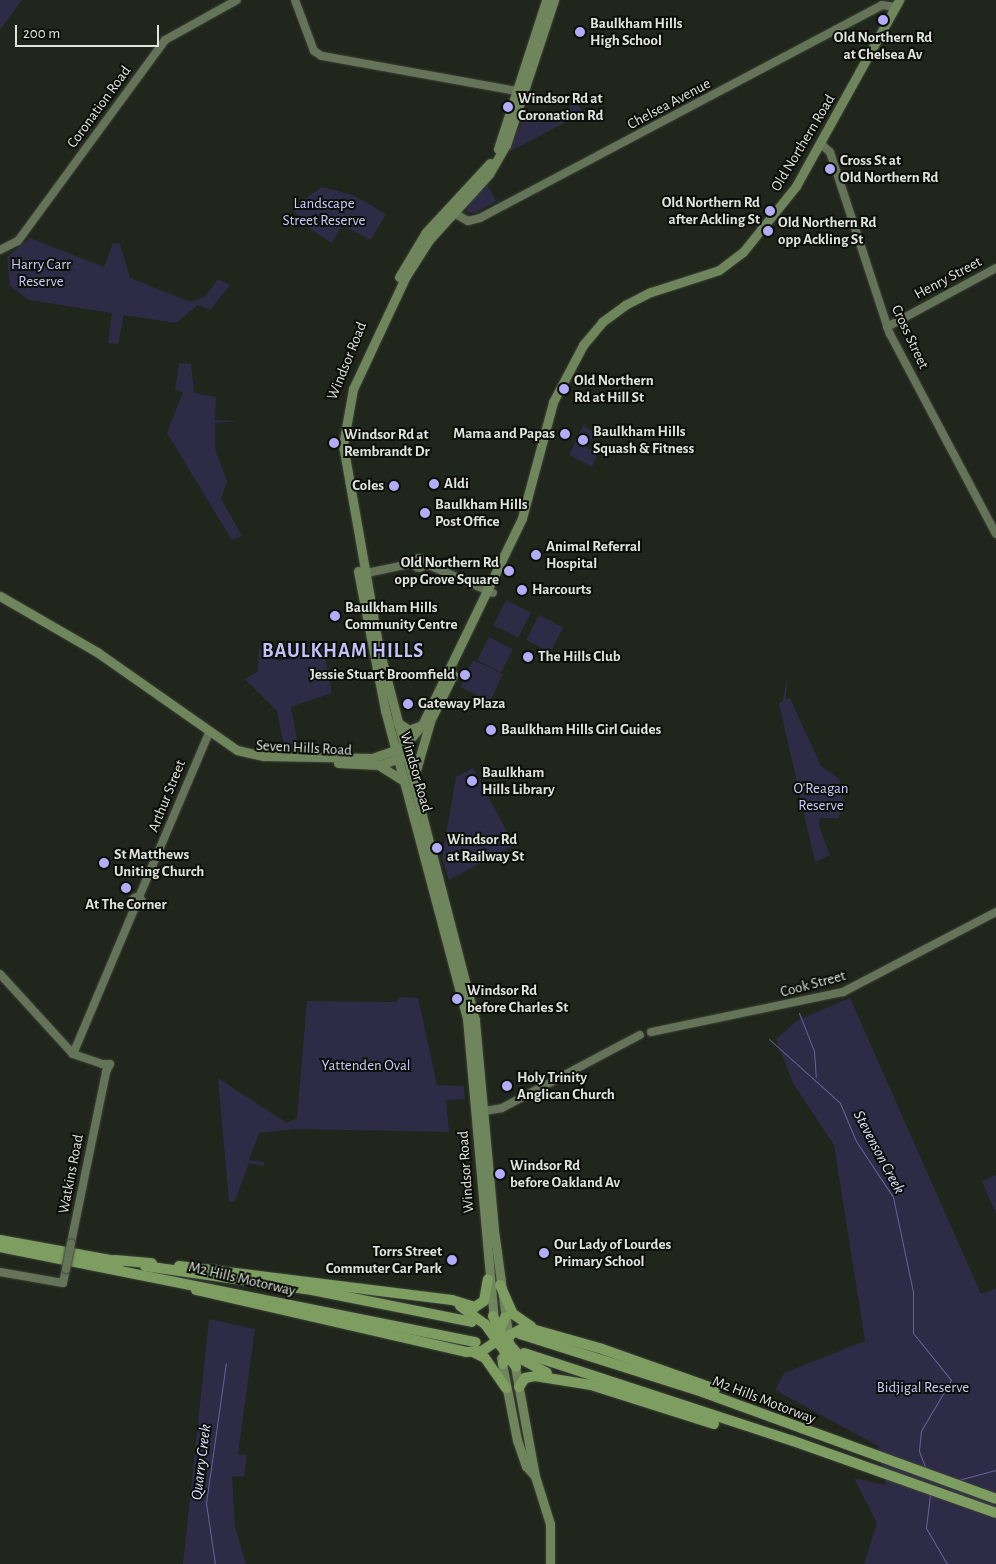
<!DOCTYPE html>
<html>
<head>
<meta charset="utf-8">
<style>
  body { margin:0 }
  #map { position:relative; width:996px; height:1564px; overflow:hidden; background:#20261b; font-family:"Alegreya Sans",sans-serif }
  div>[style] { position:absolute }
  [style*='--x'] { left:calc(var(--x)*1px); top:calc(var(--y)*1px); width:calc(var(--w)*1px); rotate:calc(var(--a)*1deg) }
  .green>* { inset:0; background:#2e2b47; transform-origin:0 0 }
  .stream>* { height:1px; margin:-0.5px; padding:0 0.5px; transform-origin:0.5px; border-radius:0.5px; background:#676398 }
  .roads { filter:drop-shadow(0 0 1px #3d423a) drop-shadow(0 0 1px #3d423a) }
  .secondary>* { height:8px; margin:-4px; padding:0 4px; transform-origin:4px; border-radius:4px; background:#657359 }
  .secondary>.ring { margin:-4px; padding:0; box-sizing:content-box; background:none; border:8px solid #657359; border-radius:50% }
  .primary>* { height:9px; margin:-4.5px; padding:0 4.5px; transform-origin:4.5px; border-radius:4.5px; background:#6f855c }
  .highway>* { height:10px; margin:-5px; padding:0 5px; transform-origin:5px; border-radius:5px; background:#7d9d61 }
  .bridges { filter:drop-shadow(0 0 1px #3d423a) drop-shadow(0 0 1px #3d423a) }
  .secondary-bridge>* { height:8px; margin:-4px; padding:0 4px; transform-origin:4px; border-radius:4px; background:#657359 }
  .dots>* { width:14px; height:14px; translate:-50% -50%; box-sizing:border-box; border:2px solid #0b0e09; border-radius:50% }
  span { translate:-50% -50%; white-space:nowrap; text-align:center; line-height:1.15; -webkit-text-stroke:4px #0b0e09; paint-order:stroke }
  .poi-label { font-size:15px; color:#e0e4dd; font-weight:700 }
  .left { translate:0 -50%; text-align:left }
  .right { translate:-100% -50%; text-align:right }
  .street-label { font-size:15px; color:#e0e4dd }
  .park-label { font-size:15px; color:#cecbfc }
  .water-label { font-size:16px; color:#dfddfe; font-style:italic }
  .district-label { font-size:20px; color:#c4c1fa; font-weight:700; letter-spacing:1px }
  .scale { position:absolute; left:15px; top:25px; width:144px; height:22px; box-sizing:border-box; border:2px solid #e0e4dd; border-top:0; padding-left:6px; font-size:15px; line-height:18px; white-space:nowrap; color:#e0e4dd; -webkit-text-stroke:4px #0b0e09; paint-order:stroke }
</style>
</head>
<body>
<div id="map">
  <div class="green">
    <i style="clip-path:polygon(0 0,22px 0,0 30px)"></i>
    <i style="clip-path:polygon(577px 102px,583px 113px,509px 152px,522px 121px,543px 122px)"></i>
    <i style="clip-path:polygon(487px 184px,496px 201px,475px 213px,467px 212px,468px 205px)"></i>
    <i style="clip-path:polygon(322px 187px,353px 195px,386px 214px,371px 240px,342px 225px,332px 243px,307px 227px,292px 208px)"></i>
    <i style="clip-path:polygon(30px 238px,104px 267px,113px 243px,120px 244px,130px 278px,191px 302px,205px 297px,218px 279px,230px 285px,210px 310px,198px 305px,176px 323px,124px 315px,118px 344px,108px 343px,112px 313px,29px 300px,10px 286px,7px 257px)"></i>
    <i style="clip-path:polygon(179px 363px,191px 364px,194px 393px,216px 397px,215px 420px,241px 421px,215px 423px,215px 449px,227px 481px,221px 499px,242px 536px,232px 540px,167px 433px,183px 392px,175px 390px)"></i>
    <i style="clip-path:polygon(583px 425px,595px 433px,587px 448px,598px 453px,592px 467px,569px 455px)"></i>
    <i style="left:506px;top:600px;width:28px;height:28px;rotate:27deg"></i>
    <i style="left:539px;top:615px;width:27px;height:28px;rotate:27deg"></i>
    <i style="left:489px;top:637px;width:27px;height:26px;rotate:27deg"></i>
    <i style="clip-path:polygon(259px 648px,279px 661px,323px 648px,332px 693px,291px 707px,299px 751px,285px 751px,277px 711px,245px 679px,258px 671px)"></i>
    <i style="left:473px;top:660px;width:33px;height:30px;rotate:25deg"></i>
    <i style="clip-path:polygon(787px 677px,786px 699px,790px 698px,821px 766px,839px 779px,845px 806px,838px 818px,820px 818px,819px 826px,830px 855px,815px 862px,779px 703px,783px 701px)"></i>
    <i style="clip-path:polygon(473px 768px,514px 845px,449px 880px,442px 858px,456px 777px)"></i>
    <i style="clip-path:polygon(400px 997px,418px 998px,437px 1085px,464px 1086px,465px 1099px,446px 1100px,449px 1132px,296px 1129px,259px 1133px,249px 1160px,264px 1162px,264px 1166px,249px 1163px,235px 1201px,229px 1202px,218px 1078px,287px 1123px,297px 1118px,307px 1001px,396px 1002px)"></i>
    <i style="clip-path:polygon(850px 998px,981px 1294px,996px 1288px,996px 1564px,864px 1564px,877px 1523px,854px 1478px,886px 1485px,878px 1446px,775px 1390px,784px 1373px,865px 1341px,834px 1145px,793px 1083px,776px 1039px,798px 1020px)"></i>
    <i style="clip-path:polygon(996px 1175px,996px 1214px,982px 1181px)"></i>
    <i style="clip-path:polygon(209px 1319px,255px 1329px,238px 1454px,247px 1455px,244px 1477px,232px 1476px,235px 1527px,246px 1564px,183px 1564px)"></i>
  </div>
  <div class="stream">
    <i style="--x:799;--y:1013;--w:41;--a:68.5"></i>
    <i style="--x:814;--y:1051;--w:26;--a:86"></i>
    <i style="--x:769;--y:1039;--w:96;--a:42"></i>
    <i style="--x:840;--y:1103;--w:41;--a:67.2"></i>
    <i style="--x:856;--y:1141;--w:67;--a:56.5"></i>
    <i style="--x:893;--y:1197;--w:97;--a:78.1"></i>
    <i style="--x:913;--y:1292;--w:41;--a:90"></i>
    <i style="--x:913;--y:1333;--w:60;--a:51"></i>
    <i style="--x:951;--y:1380;--w:59;--a:120.5"></i>
    <i style="--x:921;--y:1431;--w:20;--a:96"></i>
    <i style="--x:919;--y:1451;--w:17;--a:69"></i>
    <i style="--x:958;--y:1480;--w:39;--a:-15"></i>
    <i style="--x:930;--y:1495;--w:33;--a:97"></i>
    <i style="--x:926;--y:1528;--w:42;--a:59.7"></i>
    <i style="--x:215;--y:1564;--w:62;--a:-98.4"></i>
    <i style="--x:206;--y:1503;--w:141;--a:-81.9"></i>
  </div>
  <div class="roads">
    <div class="secondary">
      <i style="--x:295;--y:0;--w:54;--a:69.6"></i>
      <i style="--x:314;--y:51;--w:9;--a:32"></i>
      <i style="--x:322;--y:56;--w:198;--a:10.2"></i>
      <i style="--x:821;--y:144;--w:12;--a:42"></i>
      <i style="--x:830;--y:152;--w:192;--a:71.8"></i>
      <i style="--x:890;--y:334;--w:226;--a:62.1"></i>
      <i style="--x:454;--y:213;--w:16;--a:30"></i>
      <i style="--x:468;--y:221;--w:12;--a:-14"></i>
      <i style="--x:480;--y:218;--w:455;--a:-27.9"></i>
      <i style="--x:882;--y:5;--w:13;--a:9"></i>
      <i style="--x:0;--y:250;--w:20;--a:-27"></i>
      <i style="--x:18;--y:241;--w:249;--a:-53.8"></i>
      <i style="--x:165;--y:40;--w:82;--a:-29.1"></i>
      <i style="--x:887;--y:327;--w:124;--a:-28.4"></i>
      <i class="ring" style="left:414px;top:558px;width:2px;height:2px"></i>
      <i style="--x:424;--y:563;--w:75;--a:23.5"></i>
      <i style="--x:362;--y:574;--w:53;--a:-11.9"></i>
      <i class="ring" style="left:132px;top:897px;width:2px;height:2px"></i>
      <i style="--x:139;--y:897;--w:178;--a:-66.9"></i>
      <i style="--x:0;--y:974;--w:108;--a:47.6"></i>
      <i style="--x:73;--y:1054;--w:31;--a:19"></i>
      <i style="--x:651;--y:1032;--w:196;--a:-11.8"></i>
      <i style="--x:843;--y:992;--w:173;--a:-27.6"></i>
      <i style="--x:73;--y:1054;--w:160;--a:-67.1"></i>
      <i style="--x:102;--y:1064;--w:8;--a:0"></i>
      <i style="--x:110;--y:1064;--w:9;--a:117"></i>
      <i style="--x:478;--y:1112;--w:24;--a:-9"></i>
      <i style="--x:502;--y:1108;--w:156;--a:-27.9"></i>
      <i style="--x:71;--y:1243;--w:175;--a:-78.4"></i>
      <i style="--x:0;--y:1272;--w:64;--a:9.9"></i>
      <i style="--x:63;--y:1283;--w:14;--a:-78"></i>
    </div>
    <div class="primary">
      <i style="--x:498;--y:149;--w:157;--a:-72.1"></i>
      <i style="--x:399;--y:277;--w:52;--a:-59"></i>
      <i style="--x:426;--y:232;--w:94;--a:-47.2"></i>
      <i style="--x:358;--y:571;--w:142;--a:79"></i>
      <i style="--x:385;--y:710;--w:319;--a:75.1"></i>
      <i style="--x:467;--y:1018;--w:306;--a:84.9"></i>
      <i style="--x:0;--y:596;--w:112;--a:30"></i>
      <i style="--x:97;--y:652;--w:171;--a:35"></i>
      <i style="--x:237;--y:750;--w:28;--a:13"></i>
      <i style="--x:264;--y:756;--w:108;--a:1.1"></i>
      <i style="--x:372;--y:758;--w:34;--a:-19"></i>
      <i style="--x:404;--y:747;--w:28;--a:-51"></i>
      <i style="--x:422;--y:725;--w:230;--a:-64.2"></i>
      <i style="--x:522;--y:518;--w:120;--a:-75"></i>
      <i style="--x:553;--y:402;--w:64;--a:-62.2"></i>
      <i style="--x:583;--y:345;--w:30;--a:-50"></i>
      <i style="--x:602;--y:322;--w:29;--a:-36"></i>
      <i style="--x:625;--y:305;--w:29;--a:-27"></i>
      <i style="--x:651;--y:292;--w:71;--a:-17.9"></i>
      <i style="--x:719;--y:270;--w:30;--a:-37"></i>
      <i style="--x:743;--y:252;--w:85;--a:-51.2"></i>
      <i style="--x:796;--y:186;--w:213;--a:-61"></i>
      <i style="--x:397;--y:722;--w:14;--a:34"></i>
      <i style="--x:409;--y:730;--w:14;--a:-21"></i>
      <i style="--x:429;--y:723;--w:54;--a:-63.4"></i>
      <i style="--x:338;--y:763;--w:41;--a:2.8"></i>
      <i style="--x:379;--y:765;--w:25;--a:-18"></i>
      <i style="--x:380;--y:766;--w:28;--a:32"></i>
      <i style="--x:414;--y:777;--w:57;--a:-73.8"></i>
      <i style="--x:509;--y:1341;--w:112;--a:-97.7"></i>
      <i style="--x:494;--y:1230;--w:211;--a:-95.2"></i>
      <i style="--x:475;--y:1020;--w:383;--a:-104.5"></i>
      <i style="--x:379;--y:649;--w:207;--a:-100"></i>
      <i style="--x:343;--y:445;--w:57;--a:-79.9"></i>
      <i style="--x:353;--y:389;--w:125;--a:-64.9"></i>
      <i style="--x:406;--y:276;--w:43;--a:-57.4"></i>
      <i style="--x:429;--y:240;--w:89;--a:-47.7"></i>
      <i style="--x:489;--y:174;--w:34;--a:-60"></i>
      <i style="--x:506;--y:145;--w:153;--a:-71.7"></i>
      <i style="--x:501;--y:1358;--w:84;--a:79"></i>
      <i style="--x:517;--y:1440;--w:28;--a:71"></i>
      <i style="--x:526;--y:1466;--w:13;--a:48"></i>
      <i style="--x:514;--y:1361;--w:117;--a:79.7"></i>
      <i style="--x:535;--y:1476;--w:50;--a:72.6"></i>
      <i style="--x:550;--y:1524;--w:40;--a:90"></i>
    </div>
    <div class="highway">
      <i style="--x:0;--y:1240;--w:123;--a:10.3"></i>
      <i style="--x:0;--y:1247;--w:485;--a:11.3"></i>
      <i style="--x:115;--y:1260;--w:37;--a:5"></i>
      <i style="--x:145;--y:1266;--w:169;--a:8.2"></i>
      <i style="--x:312;--y:1290;--w:163;--a:11.3"></i>
      <i style="--x:179;--y:1266;--w:275;--a:7.1"></i>
      <i style="--x:452;--y:1300;--w:24;--a:17"></i>
      <i style="--x:475;--y:1307;--w:11;--a:-34"></i>
      <i style="--x:484;--y:1301;--w:22;--a:-80"></i>
      <i style="--x:500;--y:1285;--w:32;--a:66"></i>
      <i style="--x:513;--y:1314;--w:22;--a:34"></i>
      <i style="--x:196;--y:1290;--w:277;--a:12.9"></i>
      <i style="--x:466;--y:1352;--w:16;--a:-4"></i>
      <i style="--x:482;--y:1351;--w:14;--a:-34"></i>
      <i style="--x:494;--y:1343;--w:28;--a:-67"></i>
      <i style="--x:460;--y:1306;--w:31;--a:36"></i>
      <i style="--x:485;--y:1324;--w:53;--a:54.2"></i>
      <i style="--x:493;--y:1316;--w:18;--a:68"></i>
      <i style="--x:500;--y:1333;--w:35;--a:50"></i>
      <i style="--x:523;--y:1360;--w:27;--a:28"></i>
      <i style="--x:520;--y:1334;--w:186;--a:17.6"></i>
      <i style="--x:697;--y:1390;--w:318;--a:20"></i>
      <i style="--x:473;--y:1352;--w:13;--a:27"></i>
      <i style="--x:485;--y:1358;--w:37;--a:55"></i>
      <i style="--x:524;--y:1353;--w:283;--a:18.1"></i>
      <i style="--x:793;--y:1441;--w:215;--a:19.5"></i>
      <i style="--x:503;--y:1364;--w:28;--a:-80"></i>
      <i style="--x:508;--y:1336;--w:19;--a:-28"></i>
      <i style="--x:525;--y:1327;--w:80;--a:15.9"></i>
      <i style="--x:602;--y:1349;--w:120;--a:19.5"></i>
      <i style="--x:519;--y:1387;--w:11;--a:-56"></i>
      <i style="--x:525;--y:1378;--w:10;--a:-11"></i>
      <i style="--x:535;--y:1376;--w:57;--a:9.1"></i>
      <i style="--x:591;--y:1385;--w:129;--a:17.6"></i>
    </div>
  </div>
  <div class="bridges">
    <div class="secondary-bridge">
      <i style="--x:66;--y:1269;--w:26;--a:-79"></i>
    </div>
  </div>
  <div class="dots">
    <i style="left:883px;top:20px;background:#b3adf9"></i>
    <i style="left:580px;top:32px;background:#b3adf9"></i>
    <i style="left:508px;top:107px;background:#b3adf9"></i>
    <i style="left:830px;top:169px;background:#b3adf9"></i>
    <i style="left:770px;top:211px;background:#b3adf9"></i>
    <i style="left:768px;top:231px;background:#b3adf9"></i>
    <i style="left:564px;top:389px;background:#b3adf9"></i>
    <i style="left:565px;top:434px;background:#b3adf9"></i>
    <i style="left:583px;top:440px;background:#b3adf9"></i>
    <i style="left:334px;top:443px;background:#b3adf9"></i>
    <i style="left:434px;top:484px;background:#b3adf9"></i>
    <i style="left:394px;top:486px;background:#b3adf9"></i>
    <i style="left:425px;top:513px;background:#b3adf9"></i>
    <i style="left:536px;top:555px;background:#b3adf9"></i>
    <i style="left:509px;top:571px;background:#b3adf9"></i>
    <i style="left:522px;top:590px;background:#b3adf9"></i>
    <i style="left:335px;top:616px;background:#b3adf9"></i>
    <i style="left:528px;top:657px;background:#b3adf9"></i>
    <i style="left:465px;top:675px;background:#b3adf9"></i>
    <i style="left:408px;top:704px;background:#b3adf9"></i>
    <i style="left:491px;top:730px;background:#b3adf9"></i>
    <i style="left:472px;top:781px;background:#b3adf9"></i>
    <i style="left:437px;top:848px;background:#b3adf9"></i>
    <i style="left:104px;top:863px;background:#b3adf9"></i>
    <i style="left:126px;top:888px;background:#b3adf9"></i>
    <i style="left:457px;top:999px;background:#b3adf9"></i>
    <i style="left:507px;top:1086px;background:#b3adf9"></i>
    <i style="left:500px;top:1174px;background:#b3adf9"></i>
    <i style="left:544px;top:1253px;background:#b3adf9"></i>
    <i style="left:452px;top:1260px;background:#b3adf9"></i>
  </div>
  <div class="poi-label">
    <span class="left" style="left:590px;top:32px">Baulkham Hills<br>High School</span>
    <span style="left:883px;top:46px">Old Northern Rd<br>at Chelsea Av</span>
    <span class="left" style="left:518px;top:107px">Windsor Rd at<br>Coronation Rd</span>
    <span class="left" style="left:840px;top:169px">Cross St at<br>Old Northern Rd</span>
    <span class="right" style="left:760px;top:211px">Old Northern Rd<br>after Ackling St</span>
    <span class="left" style="left:778px;top:231px">Old Northern Rd<br>opp Ackling St</span>
    <span class="left" style="left:574px;top:389px">Old Northern<br>Rd at Hill St</span>
    <span class="left" style="left:593px;top:440px">Baulkham Hills<br>Squash &amp; Fitness</span>
    <span class="left" style="left:344px;top:443px">Windsor Rd at<br>Rembrandt Dr</span>
    <span class="right" style="left:555px;top:434px">Mama and Papas</span>
    <span class="left" style="left:444px;top:484px">Aldi</span>
    <span class="right" style="left:384px;top:486px">Coles</span>
    <span class="left" style="left:435px;top:513px">Baulkham Hills<br>Post Office</span>
    <span class="left" style="left:546px;top:555px">Animal Referral<br>Hospital</span>
    <span class="right" style="left:499px;top:571px">Old Northern Rd<br>opp Grove Square</span>
    <span class="left" style="left:532px;top:590px">Harcourts</span>
    <span class="left" style="left:345px;top:616px">Baulkham Hills<br>Community Centre</span>
    <span class="left" style="left:538px;top:657px">The Hills Club</span>
    <span class="right" style="left:455px;top:675px">Jessie Stuart Broomfield</span>
    <span class="left" style="left:418px;top:704px">Gateway Plaza</span>
    <span class="left" style="left:501px;top:730px">Baulkham Hills Girl Guides</span>
    <span class="left" style="left:482px;top:781px">Baulkham<br>Hills Library</span>
    <span class="left" style="left:447px;top:848px">Windsor Rd<br>at Railway St</span>
    <span class="left" style="left:114px;top:863px">St Matthews<br>Uniting Church</span>
    <span style="left:126px;top:905px">At The Corner</span>
    <span class="left" style="left:467px;top:999px">Windsor Rd<br>before Charles St</span>
    <span class="left" style="left:517px;top:1086px">Holy Trinity<br>Anglican Church</span>
    <span class="left" style="left:510px;top:1174px">Windsor Rd<br>before Oakland Av</span>
    <span class="left" style="left:554px;top:1253px">Our Lady of Lourdes<br>Primary School</span>
    <span class="right" style="left:442px;top:1260px">Torrs Street<br>Commuter Car Park</span>
  </div>
  <div class="street-label">
    <span style="left:669px;top:104px;rotate:-28deg">Chelsea Avenue</span>
    <span style="left:99px;top:107px;rotate:-54deg">Coronation Road</span>
    <span style="left:803px;top:143px;rotate:-59deg">Old Northern Road</span>
    <span style="left:948px;top:278px;rotate:-28deg">Henry Street</span>
    <span style="left:910px;top:337px;rotate:65deg">Cross Street</span>
    <span style="left:347px;top:361px;rotate:-68deg">Windsor Road</span>
    <span style="left:304px;top:748px;rotate:3deg">Seven Hills Road</span>
    <span style="left:416px;top:772px;rotate:74deg">Windsor Road</span>
    <span style="left:167px;top:796px;rotate:-68deg">Arthur Street</span>
    <span style="left:813px;top:984px;rotate:-15deg">Cook Street</span>
    <span style="left:466px;top:1172px;rotate:-94deg">Windsor Road</span>
    <span style="left:71px;top:1174px;rotate:-79deg">Watkins Road</span>
    <span style="left:242px;top:1279px;rotate:13deg">M2 Hills Motorway</span>
    <span style="left:764px;top:1400px;rotate:21deg">M2 Hills Motorway</span>
  </div>
  <div class="park-label">
    <span style="left:324px;top:212px">Landscape<br>Street Reserve</span>
    <span style="left:41px;top:273px">Harry Carr<br>Reserve</span>
    <span style="left:821px;top:797px">O'Reagan<br>Reserve</span>
    <span style="left:366px;top:1066px">Yattenden Oval</span>
    <span style="left:923px;top:1388px">Bidjigal Reserve</span>
  </div>
  <div class="water-label">
    <span style="left:879px;top:1152px;rotate:62deg">Stevenson Creek</span>
    <span style="left:201px;top:1462px;rotate:-83deg">Quarry Creek</span>
  </div>
  <div class="district-label">
    <span style="left:343px;top:651px">BAULKHAM HILLS</span>
  </div>
  <div class="scale">200 m</div>
</div>
</body>
</html>
